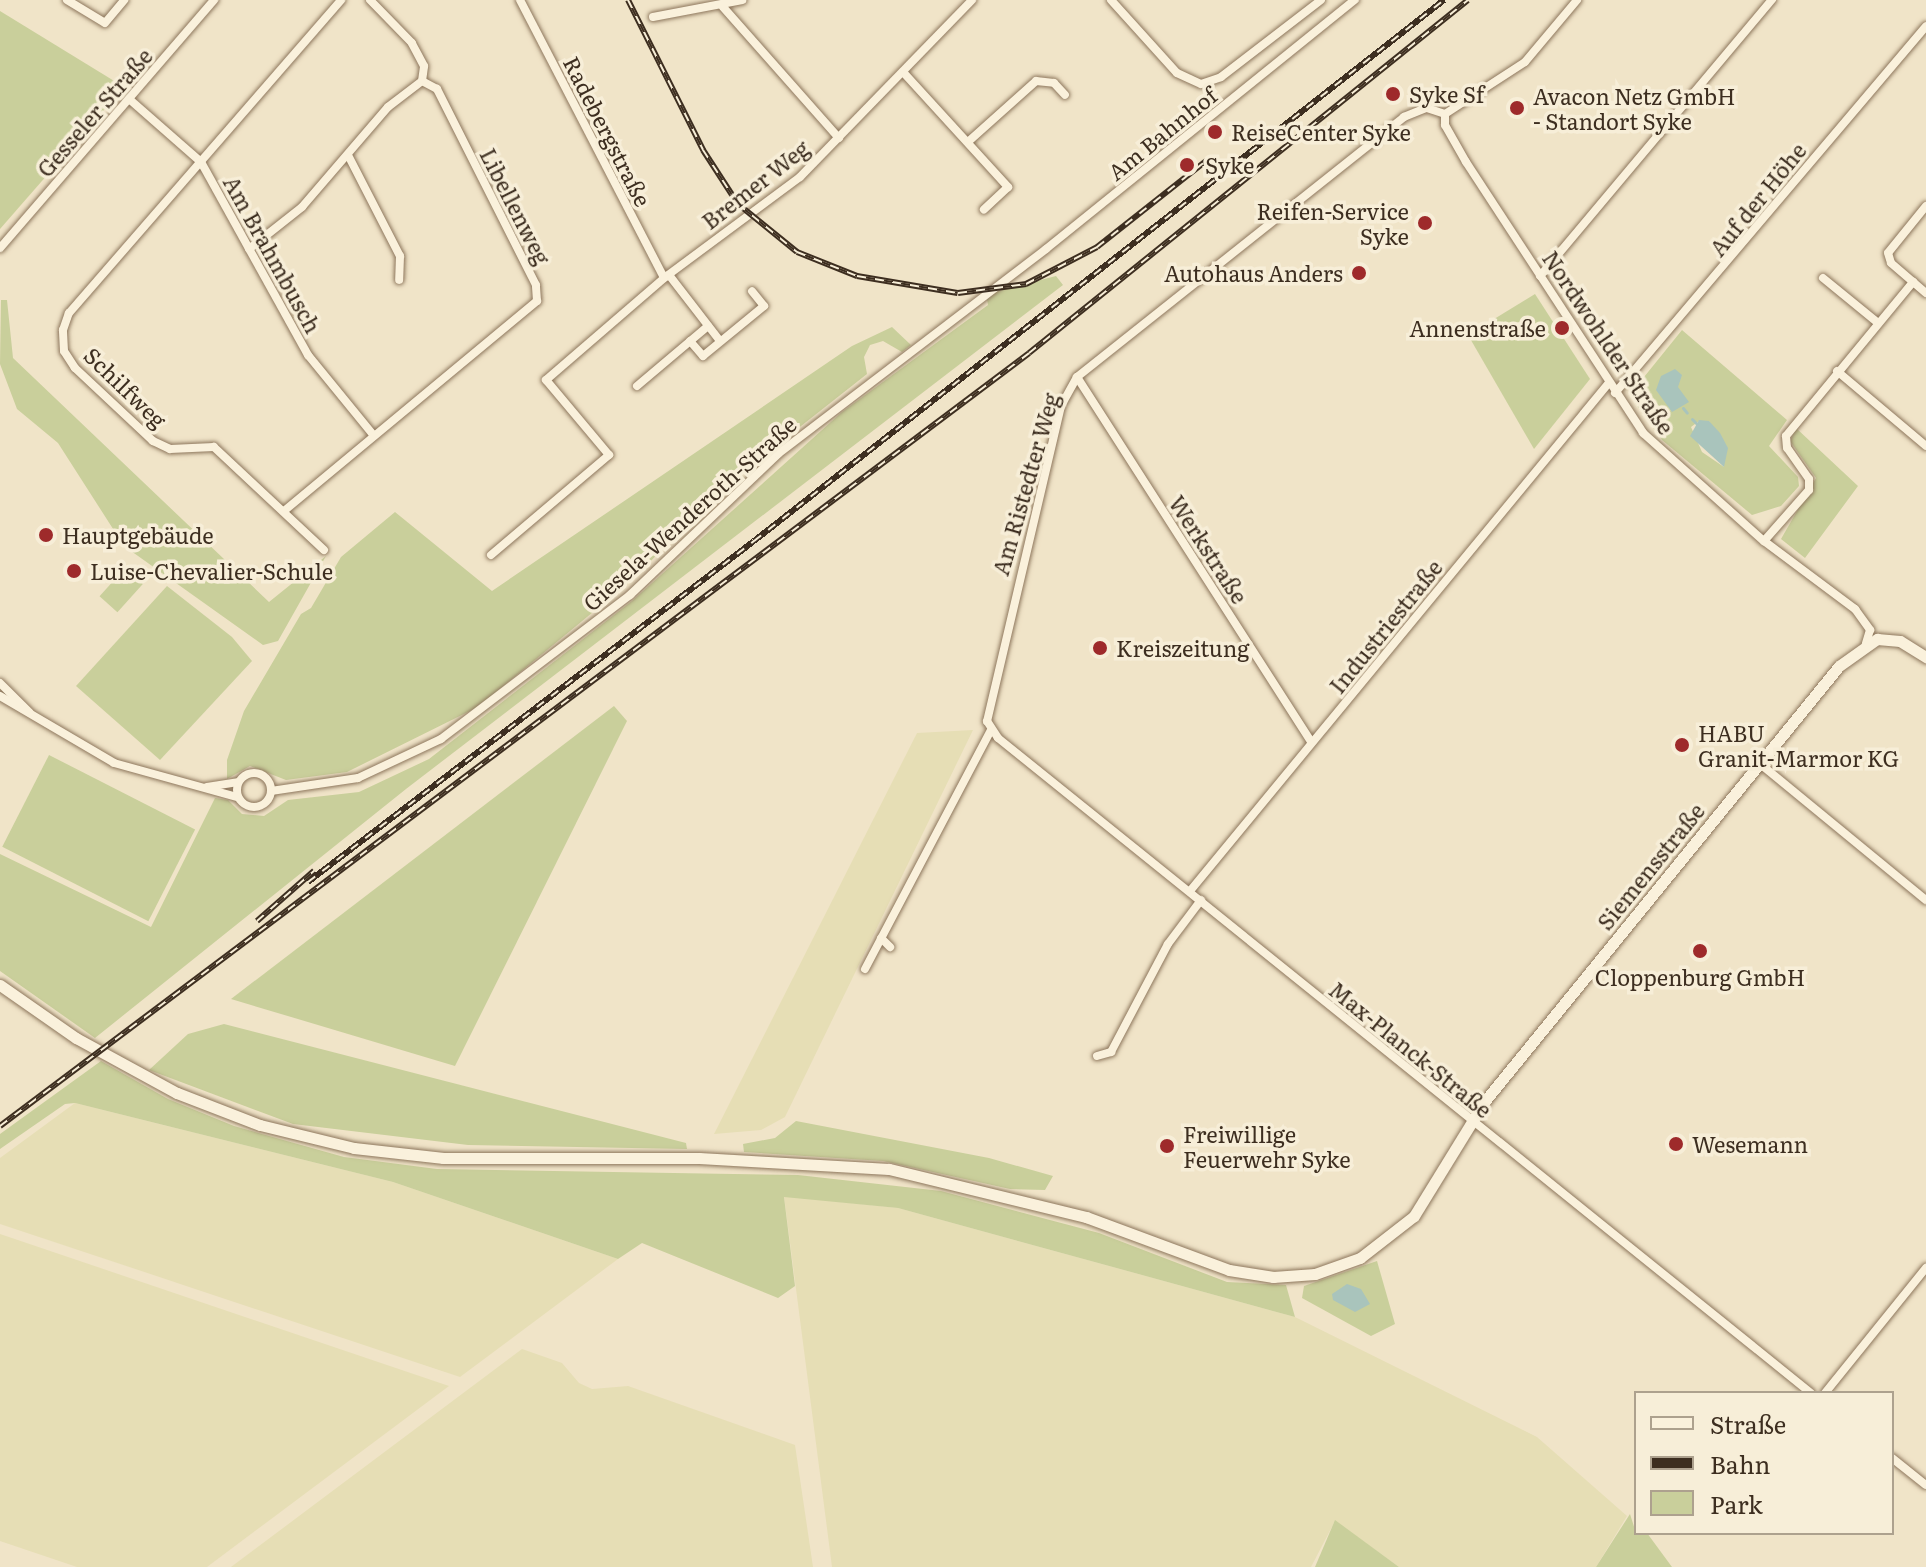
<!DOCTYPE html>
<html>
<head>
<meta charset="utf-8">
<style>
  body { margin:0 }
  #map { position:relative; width:1926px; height:1567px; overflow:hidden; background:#f0e4c8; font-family:Literata,serif }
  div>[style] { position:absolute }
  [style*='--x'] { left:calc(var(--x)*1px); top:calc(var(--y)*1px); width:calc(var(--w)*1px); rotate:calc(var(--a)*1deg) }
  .farmland>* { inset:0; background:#e6deb5 }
  .green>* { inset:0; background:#c9cf9b; transform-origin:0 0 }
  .water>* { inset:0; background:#a9c4bc }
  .stream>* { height:3px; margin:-1.5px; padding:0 1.5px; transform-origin:1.5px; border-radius:1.5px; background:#a9c4bc }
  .roads { filter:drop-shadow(0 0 2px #8d765c) drop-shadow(0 0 2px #8d765c) }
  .street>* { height:8px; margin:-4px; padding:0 4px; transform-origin:4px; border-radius:4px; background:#faf1dc }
  .street>.ring { margin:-4px; padding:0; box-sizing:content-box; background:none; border:8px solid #faf1dc; border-radius:50% }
  .secondary>* { height:11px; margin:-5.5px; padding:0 5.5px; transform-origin:5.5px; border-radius:5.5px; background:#faf1dc }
  .rail>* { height:6px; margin-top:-3px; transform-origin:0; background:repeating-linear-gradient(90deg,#f7eed8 0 9px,#3d2e20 0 18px); box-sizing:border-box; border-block:2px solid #3d2e20 }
  .dots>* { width:22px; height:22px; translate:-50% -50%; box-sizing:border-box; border:4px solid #f7eed8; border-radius:50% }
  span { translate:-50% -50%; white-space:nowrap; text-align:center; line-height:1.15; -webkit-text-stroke:7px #f7eed8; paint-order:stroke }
  .poi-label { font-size:22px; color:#3d2e20 }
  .left { translate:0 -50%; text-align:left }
  .right { translate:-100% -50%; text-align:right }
  .street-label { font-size:22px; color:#3d2e20 }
  .legend { position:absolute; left:1634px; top:1391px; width:260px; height:144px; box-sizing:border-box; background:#f7eed8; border:2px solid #ada18e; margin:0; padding:10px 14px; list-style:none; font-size:24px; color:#3d2e20 }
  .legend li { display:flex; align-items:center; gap:16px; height:40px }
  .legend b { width:40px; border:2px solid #ada18e }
</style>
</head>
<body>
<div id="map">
  <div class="farmland">
    <i style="clip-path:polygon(973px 730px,785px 1117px,761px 1130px,714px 1134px,917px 733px)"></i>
    <i style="clip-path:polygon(75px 1103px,393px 1182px,618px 1259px,460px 1377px,0 1224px,0 1158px)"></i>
    <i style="clip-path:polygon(784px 1196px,898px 1208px,1295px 1317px,1537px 1437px,1627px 1516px,1596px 1567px,1399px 1567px,1335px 1521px,1311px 1567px,832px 1567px)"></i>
    <i style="clip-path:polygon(0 1234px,449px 1386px,207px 1567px,77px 1567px,0 1541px)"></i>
    <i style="clip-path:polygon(522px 1349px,562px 1363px,579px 1383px,592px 1389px,628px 1386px,795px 1445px,813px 1567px,231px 1567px)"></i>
  </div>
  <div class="green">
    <i style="clip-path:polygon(0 11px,124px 87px,0 229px)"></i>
    <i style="clip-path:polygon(1056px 276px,1063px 285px,406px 789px,95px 1038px,0 971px,0 854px,151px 927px,215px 798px,228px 800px,242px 814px,264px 816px,288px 800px,359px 792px,429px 759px,632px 601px,842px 412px,988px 305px,986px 294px)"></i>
    <i style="clip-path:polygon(1535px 294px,1590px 379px,1534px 449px,1468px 335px)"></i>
    <i style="clip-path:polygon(1px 300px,7px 300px,13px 358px,269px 602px,326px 556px,278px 641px,263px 645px,124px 546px,58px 443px,17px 409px,0 364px)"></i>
    <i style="clip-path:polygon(892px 327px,911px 345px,902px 352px,883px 341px,870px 345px,864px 357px,867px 374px,726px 485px,633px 579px,478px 707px,347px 772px,286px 780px,250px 766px,227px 779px,227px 760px,244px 711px,301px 614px,311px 608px,341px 557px,395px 512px,492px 591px,852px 346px)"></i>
    <i style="clip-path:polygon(evenodd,1682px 330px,1787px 420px,1769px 446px,1798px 477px,1799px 486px,1781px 506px,1752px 515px,1662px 440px,1635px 403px,1640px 382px,1682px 330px,1699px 421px,1709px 421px,1724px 467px,1702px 452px,1691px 427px,1699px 421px)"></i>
    <i style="clip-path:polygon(1796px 428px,1858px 486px,1805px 558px,1781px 539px,1816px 478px,1790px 441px)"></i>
    <i style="left:125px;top:568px;width:24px;height:38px;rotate:42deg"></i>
    <i style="clip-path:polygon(167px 586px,232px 637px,252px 661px,160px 760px,76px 686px)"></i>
    <i style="clip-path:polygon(614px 706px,627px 721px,455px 1066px,231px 999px)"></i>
    <i style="left:49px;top:755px;width:164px;height:103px;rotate:27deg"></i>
    <i style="clip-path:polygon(224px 1024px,686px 1143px,687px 1149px,468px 1145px,293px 1124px,149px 1070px,188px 1034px)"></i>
    <i style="clip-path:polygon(101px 1061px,168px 1099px,234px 1126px,344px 1157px,437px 1169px,798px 1175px,941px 1191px,1099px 1233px,1227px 1282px,1286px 1285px,1295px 1317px,898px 1208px,784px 1197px,795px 1286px,778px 1298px,642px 1243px,618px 1259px,393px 1182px,75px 1103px,65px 1104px,0 1149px,0 1134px)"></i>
    <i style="clip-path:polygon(796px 1121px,989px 1158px,1053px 1176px,1045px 1190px,1010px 1189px,883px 1161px,744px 1152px,743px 1144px,775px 1138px)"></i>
    <i style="clip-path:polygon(1377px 1261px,1395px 1324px,1371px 1336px,1302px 1298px,1304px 1286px)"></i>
    <i style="clip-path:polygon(1630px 1514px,1636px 1533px,1647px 1533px,1672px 1567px,1596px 1567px)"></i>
    <i style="clip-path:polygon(1335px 1520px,1399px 1567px,1315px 1567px)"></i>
  </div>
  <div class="water">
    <i style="clip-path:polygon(1675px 369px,1682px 375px,1678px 387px,1689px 402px,1672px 412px,1656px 390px,1661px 376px)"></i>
    <i style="clip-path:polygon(1699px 420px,1709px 421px,1720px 433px,1728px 448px,1724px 467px,1690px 436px)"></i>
    <i style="clip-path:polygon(1347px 1284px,1361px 1289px,1370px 1304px,1355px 1312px,1333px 1300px,1332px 1294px)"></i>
  </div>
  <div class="stream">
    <i style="--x:1683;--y:408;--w:6;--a:51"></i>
    <i style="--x:1692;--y:419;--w:6;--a:45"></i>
  </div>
  <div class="roads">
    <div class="street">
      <i style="--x:67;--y:0;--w:44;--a:31.2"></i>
      <i style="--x:105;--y:23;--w:30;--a:-50"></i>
      <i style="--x:520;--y:0;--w:313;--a:62.6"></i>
      <i style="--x:1111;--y:0;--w:98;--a:47.9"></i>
      <i style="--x:1177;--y:73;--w:26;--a:25"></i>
      <i style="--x:1201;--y:84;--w:21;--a:-19"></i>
      <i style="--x:1221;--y:77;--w:126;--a:-37.6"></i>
      <i style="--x:723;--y:7;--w:175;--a:48.5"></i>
      <i style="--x:653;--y:17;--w:91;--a:-10.8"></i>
      <i style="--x:903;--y:72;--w:156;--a:47.6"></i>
      <i style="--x:1008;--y:187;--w:33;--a:137"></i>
      <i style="--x:129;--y:99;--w:96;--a:41.2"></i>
      <i style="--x:201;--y:162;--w:221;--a:61"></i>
      <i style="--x:308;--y:355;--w:104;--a:50.8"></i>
      <i style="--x:1445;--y:114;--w:20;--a:-162"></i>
      <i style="--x:1426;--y:108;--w:24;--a:158"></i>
      <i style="--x:1404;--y:117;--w:418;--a:141.5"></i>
      <i style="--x:1077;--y:377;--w:33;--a:119"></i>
      <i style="--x:1061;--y:406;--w:324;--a:103.2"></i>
      <i style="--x:987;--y:721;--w:20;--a:57"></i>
      <i style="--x:998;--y:738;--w:1044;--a:38.86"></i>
      <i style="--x:1445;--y:114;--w:11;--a:90"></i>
      <i style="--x:1445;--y:125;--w:43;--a:60.4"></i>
      <i style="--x:1466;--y:162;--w:324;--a:56.8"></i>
      <i style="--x:1643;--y:433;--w:162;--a:41.8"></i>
      <i style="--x:1764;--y:541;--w:114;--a:36.8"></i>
      <i style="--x:1855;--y:609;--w:26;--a:54"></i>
      <i style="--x:1870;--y:630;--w:14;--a:107"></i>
      <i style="--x:1445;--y:114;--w:95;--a:-33"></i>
      <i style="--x:1525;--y:62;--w:81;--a:-50"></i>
      <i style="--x:969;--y:141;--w:90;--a:-41.8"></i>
      <i style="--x:1036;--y:81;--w:18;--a:6"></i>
      <i style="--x:1054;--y:83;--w:16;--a:47"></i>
      <i style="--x:348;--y:155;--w:114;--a:62.8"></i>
      <i style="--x:400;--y:256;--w:24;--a:92"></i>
      <i style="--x:1926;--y:206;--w:60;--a:129"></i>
      <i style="--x:1888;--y:253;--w:10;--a:73"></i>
      <i style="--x:1891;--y:263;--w:46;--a:40.6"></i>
      <i style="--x:0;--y:248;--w:328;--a:-49.2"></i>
      <i style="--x:249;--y:249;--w:68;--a:-38.4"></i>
      <i style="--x:302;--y:207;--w:132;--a:-49.3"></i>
      <i style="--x:388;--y:107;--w:43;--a:-37.4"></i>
      <i style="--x:669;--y:275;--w:83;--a:52.3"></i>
      <i style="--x:1540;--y:276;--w:361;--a:-50"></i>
      <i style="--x:1823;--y:278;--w:71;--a:39.3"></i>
      <i style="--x:690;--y:341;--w:20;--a:49"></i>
      <i style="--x:703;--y:356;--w:79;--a:-39.3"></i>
      <i style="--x:764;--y:306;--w:19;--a:-129"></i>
      <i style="--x:1837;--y:371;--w:116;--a:40.1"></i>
      <i style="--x:1077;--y:377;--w:434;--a:57.3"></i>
      <i style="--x:637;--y:386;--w:93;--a:-40.2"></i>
      <i style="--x:1615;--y:393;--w:481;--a:-49.7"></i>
      <i style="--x:284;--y:511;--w:329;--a:-39.7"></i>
      <i style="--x:537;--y:301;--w:16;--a:-94"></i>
      <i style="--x:536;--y:285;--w:220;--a:-116.8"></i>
      <i style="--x:437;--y:89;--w:17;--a:-152"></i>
      <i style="--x:422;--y:81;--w:15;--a:-82"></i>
      <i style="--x:424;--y:66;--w:26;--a:-118"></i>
      <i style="--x:412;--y:43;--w:60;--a:-134.3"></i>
      <i style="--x:1764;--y:541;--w:68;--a:-48.6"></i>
      <i style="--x:1809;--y:490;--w:11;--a:-90"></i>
      <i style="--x:1809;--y:479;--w:38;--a:-125"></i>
      <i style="--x:1787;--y:448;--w:12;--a:-95"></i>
      <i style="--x:1786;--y:436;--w:200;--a:-50.5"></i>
      <i style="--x:324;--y:550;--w:151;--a:-136.9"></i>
      <i style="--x:214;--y:447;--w:44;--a:177.4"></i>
      <i style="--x:170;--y:449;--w:19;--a:-155"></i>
      <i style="--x:153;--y:441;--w:107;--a:-136.9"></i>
      <i style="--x:75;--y:368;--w:20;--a:-123"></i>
      <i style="--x:64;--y:351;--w:21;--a:-93"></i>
      <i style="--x:63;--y:330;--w:18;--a:-71"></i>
      <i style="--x:69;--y:313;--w:415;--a:-49"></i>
      <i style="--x:491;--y:555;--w:155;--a:-40.3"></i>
      <i style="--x:609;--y:455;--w:98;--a:-130"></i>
      <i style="--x:546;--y:380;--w:156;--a:-40.8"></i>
      <i style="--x:664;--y:278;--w:169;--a:-36.6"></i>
      <i style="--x:800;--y:177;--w:247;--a:-45.8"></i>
      <i style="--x:0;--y:683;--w:42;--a:45"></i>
      <i style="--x:0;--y:696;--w:132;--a:30.4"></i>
      <i style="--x:114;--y:763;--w:128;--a:15.5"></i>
      <i style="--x:1759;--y:763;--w:216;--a:39.4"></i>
      <i class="ring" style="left:237px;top:773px;width:26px;height:26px"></i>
      <i style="--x:207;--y:787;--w:31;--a:-9"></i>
      <i style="--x:271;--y:791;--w:88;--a:-8.5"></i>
      <i style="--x:358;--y:778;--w:92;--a:-25.2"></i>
      <i style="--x:441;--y:739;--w:238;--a:-37.3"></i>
      <i style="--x:630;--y:595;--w:204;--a:-43.6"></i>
      <i style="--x:778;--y:454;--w:337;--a:-37.4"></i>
      <i style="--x:1046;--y:249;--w:397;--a:-38.9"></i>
      <i style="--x:1190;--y:891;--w:657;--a:-50.5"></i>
      <i style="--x:881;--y:938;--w:13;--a:45"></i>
      <i style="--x:865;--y:969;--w:270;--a:-62.2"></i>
      <i style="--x:1097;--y:1056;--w:15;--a:-16"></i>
      <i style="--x:1111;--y:1052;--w:122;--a:-62.2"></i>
      <i style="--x:1168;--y:944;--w:55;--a:-53.1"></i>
      <i style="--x:1825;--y:1393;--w:161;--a:-51.1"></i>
      <i style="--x:1892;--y:1458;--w:43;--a:38.5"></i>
    </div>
    <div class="secondary">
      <i style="--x:0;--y:985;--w:93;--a:34.9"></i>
      <i style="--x:76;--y:1038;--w:115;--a:28.6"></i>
      <i style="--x:177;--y:1093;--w:89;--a:21.1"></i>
      <i style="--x:260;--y:1125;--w:97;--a:13.7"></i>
      <i style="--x:354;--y:1148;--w:90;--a:6.4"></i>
      <i style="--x:443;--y:1158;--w:256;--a:0"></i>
      <i style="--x:699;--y:1158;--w:190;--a:3.3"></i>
      <i style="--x:889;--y:1169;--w:203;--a:13.7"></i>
      <i style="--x:1086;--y:1217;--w:153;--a:20.3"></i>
      <i style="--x:1229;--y:1270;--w:45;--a:9"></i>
      <i style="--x:1273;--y:1277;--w:42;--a:-4.1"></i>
      <i style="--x:1315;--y:1274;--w:48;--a:-19.6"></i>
      <i style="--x:1360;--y:1258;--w:68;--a:-37.9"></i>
      <i style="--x:1414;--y:1216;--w:134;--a:-58.4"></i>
      <i style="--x:1484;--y:1102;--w:562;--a:-50.85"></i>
      <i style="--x:1839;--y:666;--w:47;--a:-35.4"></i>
      <i style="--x:1877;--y:639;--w:23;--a:5"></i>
      <i style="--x:1900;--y:641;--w:31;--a:32"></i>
    </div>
  </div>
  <div class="rail">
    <i style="--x:628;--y:0;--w:168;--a:63.4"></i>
    <i style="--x:703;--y:150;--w:64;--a:57.1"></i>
    <i style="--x:738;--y:204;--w:76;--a:39.1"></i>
    <i style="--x:797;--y:252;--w:65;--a:21.8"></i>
    <i style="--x:857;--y:276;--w:102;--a:9.6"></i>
    <i style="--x:958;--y:293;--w:69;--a:-7.5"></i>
    <i style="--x:1026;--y:284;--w:80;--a:-27.5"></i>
    <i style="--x:1097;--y:247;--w:140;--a:-38.3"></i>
    <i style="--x:308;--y:882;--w:561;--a:-37.4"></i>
    <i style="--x:754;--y:541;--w:877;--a:-38.1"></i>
    <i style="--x:257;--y:921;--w:76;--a:-41.3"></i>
    <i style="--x:0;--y:1126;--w:1287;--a:-36.91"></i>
    <i style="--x:1029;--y:353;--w:563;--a:-38.8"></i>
  </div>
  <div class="dots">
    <i style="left:1393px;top:94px;background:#9e2a2b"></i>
    <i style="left:1517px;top:108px;background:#9e2a2b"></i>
    <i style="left:1215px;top:132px;background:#9e2a2b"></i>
    <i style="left:1187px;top:165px;background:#9e2a2b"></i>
    <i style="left:1425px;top:223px;background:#9e2a2b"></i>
    <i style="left:1359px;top:273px;background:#9e2a2b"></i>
    <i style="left:1562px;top:328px;background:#9e2a2b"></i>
    <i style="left:46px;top:535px;background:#9e2a2b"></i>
    <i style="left:74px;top:571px;background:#9e2a2b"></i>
    <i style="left:1100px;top:648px;background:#9e2a2b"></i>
    <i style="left:1682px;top:745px;background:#9e2a2b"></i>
    <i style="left:1700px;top:951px;background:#9e2a2b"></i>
    <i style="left:1676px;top:1144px;background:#9e2a2b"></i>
    <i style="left:1167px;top:1146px;background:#9e2a2b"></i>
  </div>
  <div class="poi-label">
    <span class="left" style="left:1409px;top:94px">Syke Sf</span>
    <span class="left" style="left:1533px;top:108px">Avacon Netz GmbH<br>- Standort Syke</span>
    <span class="left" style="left:1231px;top:132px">ReiseCenter Syke</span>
    <span class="left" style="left:1205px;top:165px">Syke</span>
    <span class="right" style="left:1409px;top:223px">Reifen-Service<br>Syke</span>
    <span class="right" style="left:1343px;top:273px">Autohaus Anders</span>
    <span class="right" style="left:1546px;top:328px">Annenstraße</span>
    <span class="left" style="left:62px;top:535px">Hauptgebäude</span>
    <span class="left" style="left:90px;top:571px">Luise-Chevalier-Schule</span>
    <span class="left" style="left:1116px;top:648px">Kreiszeitung</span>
    <span class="left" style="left:1698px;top:745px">HABU<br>Granit-Marmor KG</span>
    <span style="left:1700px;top:977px">Cloppenburg GmbH</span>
    <span class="left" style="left:1183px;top:1146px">Freiwillige<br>Feuerwehr Syke</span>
    <span class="left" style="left:1692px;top:1144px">Wesemann</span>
  </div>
  <div class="street-label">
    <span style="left:94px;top:112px;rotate:-49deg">Gesseler Straße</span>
    <span style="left:608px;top:131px;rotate:63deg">Radebergstraße</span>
    <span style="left:1162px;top:133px;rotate:-39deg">Am Bahnhof</span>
    <span style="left:755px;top:184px;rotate:-38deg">Bremer Weg</span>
    <span style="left:1757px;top:199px;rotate:-51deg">Auf der Höhe</span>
    <span style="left:516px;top:206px;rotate:63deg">Libellenweg</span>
    <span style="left:273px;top:254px;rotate:61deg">Am Brahmbusch</span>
    <span style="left:1609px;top:342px;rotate:56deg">Nordwohlder Straße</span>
    <span style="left:126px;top:387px;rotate:44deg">Schilfweg</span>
    <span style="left:1025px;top:484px;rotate:-74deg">Am Ristedter Weg</span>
    <span style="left:689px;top:513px;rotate:-42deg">Giesela-Wenderoth-Straße</span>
    <span style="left:1209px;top:549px;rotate:57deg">Werkstraße</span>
    <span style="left:1385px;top:626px;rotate:-51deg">Industriestraße</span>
    <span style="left:1650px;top:866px;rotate:-51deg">Siemensstraße</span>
    <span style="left:1411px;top:1049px;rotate:39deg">Max-Planck-Straße</span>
  </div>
  <ul class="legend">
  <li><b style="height:10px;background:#faf1dc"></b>Straße</li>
  <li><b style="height:10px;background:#3d2e20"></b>Bahn</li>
  <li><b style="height:22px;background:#c9cf9b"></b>Park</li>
  </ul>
</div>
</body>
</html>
